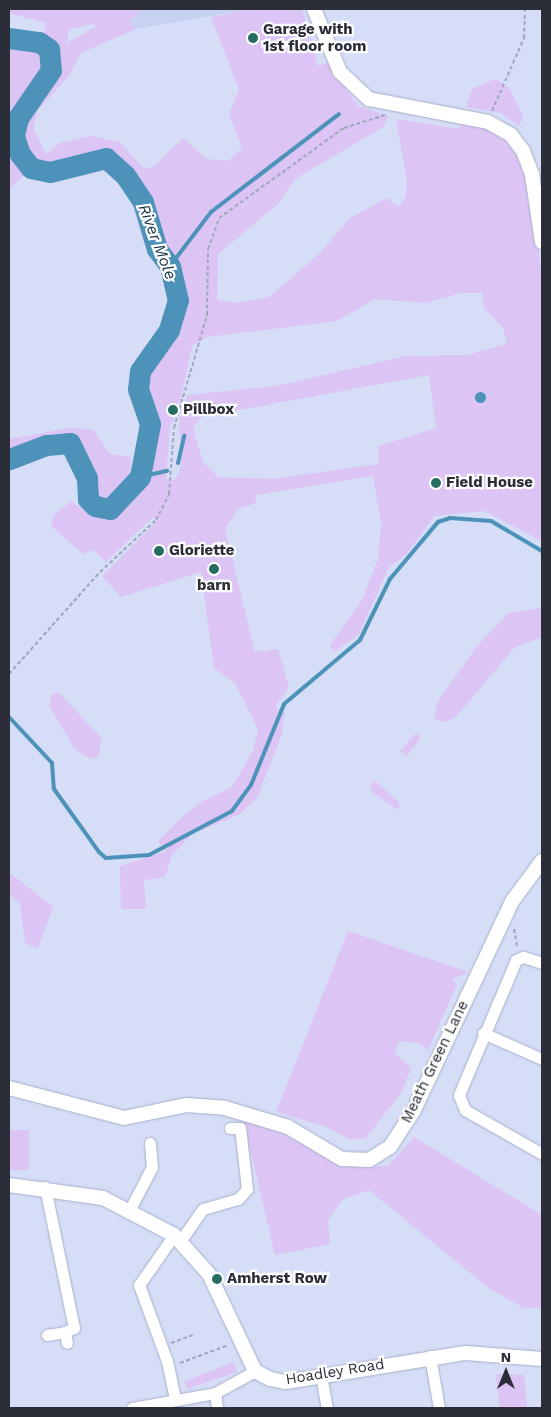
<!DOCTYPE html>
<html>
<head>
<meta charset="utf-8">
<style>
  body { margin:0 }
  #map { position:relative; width:551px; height:1417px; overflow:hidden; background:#d5ddf7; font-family:"Work Sans",sans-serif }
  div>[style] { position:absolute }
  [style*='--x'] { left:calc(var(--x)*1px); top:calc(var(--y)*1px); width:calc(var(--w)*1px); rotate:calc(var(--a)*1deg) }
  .built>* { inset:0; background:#c7d1f1 }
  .green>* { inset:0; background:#dcc4f5; transform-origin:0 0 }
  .water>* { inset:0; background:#4d92b9 }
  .round { border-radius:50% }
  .stream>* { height:4px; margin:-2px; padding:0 2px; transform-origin:2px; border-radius:2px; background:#4d92b9 }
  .river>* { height:21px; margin:-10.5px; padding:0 10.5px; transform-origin:10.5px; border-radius:10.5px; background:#4d92b9 }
  .path>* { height:2px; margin-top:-1px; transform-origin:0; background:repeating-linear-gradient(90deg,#a1a7bd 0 4px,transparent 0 6.5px) }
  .roads { filter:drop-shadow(0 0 1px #a9b1c9) drop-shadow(0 0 1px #a9b1c9) }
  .minor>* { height:11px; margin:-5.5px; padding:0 5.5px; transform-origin:5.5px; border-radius:5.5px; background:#fff }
  .tertiary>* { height:14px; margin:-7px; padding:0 7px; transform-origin:7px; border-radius:7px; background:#fff }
  .dots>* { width:14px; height:14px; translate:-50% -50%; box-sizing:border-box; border:2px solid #fff; border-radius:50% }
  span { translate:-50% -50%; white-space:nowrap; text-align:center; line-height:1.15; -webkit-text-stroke:4.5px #fff; paint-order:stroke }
  .poi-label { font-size:15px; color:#2b2e38; font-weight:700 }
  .left { translate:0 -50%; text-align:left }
  .street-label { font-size:15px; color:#2b2e38 }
  .water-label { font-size:16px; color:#123143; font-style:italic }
  .frame { position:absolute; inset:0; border:10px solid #2b2e38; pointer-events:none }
  .north { position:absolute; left:481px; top:1347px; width:50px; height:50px; -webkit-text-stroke:4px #fff; paint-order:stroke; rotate:0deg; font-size:14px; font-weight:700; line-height:20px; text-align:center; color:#2b2e38 }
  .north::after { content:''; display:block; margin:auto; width:18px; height:22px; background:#2b2e38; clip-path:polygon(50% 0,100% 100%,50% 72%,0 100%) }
</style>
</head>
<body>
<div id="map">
  <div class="built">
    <i style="clip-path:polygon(143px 9px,251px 9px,136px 29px,128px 21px)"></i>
  </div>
  <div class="green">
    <i style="clip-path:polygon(evenodd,9px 9px,143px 9px,129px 21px,136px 29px,81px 53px,69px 76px,38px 110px,33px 128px,46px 154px,60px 143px,91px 136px,120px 142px,144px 169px,154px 166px,183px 138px,207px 159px,228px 161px,242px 148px,229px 114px,239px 90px,211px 17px,251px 9px,302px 9px,318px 66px,328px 63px,358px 106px,389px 116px,383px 127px,295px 179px,278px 204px,218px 254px,217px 300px,238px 303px,269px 297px,318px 255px,350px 218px,387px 198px,398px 207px,406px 197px,407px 181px,396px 119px,459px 129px,460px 124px,483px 127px,507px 138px,528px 177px,536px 225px,542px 281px,542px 541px,484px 511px,434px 516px,406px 555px,389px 567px,359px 634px,334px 652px,330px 645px,362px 600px,378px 559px,381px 524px,373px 476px,255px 495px,257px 503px,238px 509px,225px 529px,255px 652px,278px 649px,289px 687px,275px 707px,285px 712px,282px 734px,257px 798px,240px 814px,192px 834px,172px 855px,165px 877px,144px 880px,146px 909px,121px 909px,120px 866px,167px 851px,158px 841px,180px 819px,201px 802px,232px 787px,253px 751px,258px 729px,235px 683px,214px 668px,201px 572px,121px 597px,102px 576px,159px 519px,152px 518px,106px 562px,93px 550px,83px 554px,51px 526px,53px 516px,71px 501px,88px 512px,106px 514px,143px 479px,155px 426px,143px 395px,143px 381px,174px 331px,182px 300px,175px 266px,158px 240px,144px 244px,129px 191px,101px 167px,97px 154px,80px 155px,52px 166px,39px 165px,29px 153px,21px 135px,24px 124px,54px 74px,56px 50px,43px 35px,46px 23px,9px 13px,9px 9px,92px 24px,97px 26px,67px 43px,69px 29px,92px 24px,9px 9px,461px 293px,482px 293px,484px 308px,503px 328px,507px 344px,467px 355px,406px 356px,277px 386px,187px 395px,179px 422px,181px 466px,175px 480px,166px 479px,170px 427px,175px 417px,168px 415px,168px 406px,180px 403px,192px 346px,207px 337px,337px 321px,375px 299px,425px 303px,461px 293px,9px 9px,429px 375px,436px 428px,379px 446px,378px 464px,273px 479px,218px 477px,203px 462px,193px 428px,201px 417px,429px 375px)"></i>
    <i style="clip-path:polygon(9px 46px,32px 47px,43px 56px,41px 72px,9px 122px)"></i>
    <i style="clip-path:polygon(495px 79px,509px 87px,523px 116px,519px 126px,501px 113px,466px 107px,472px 89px)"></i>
    <i style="clip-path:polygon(9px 132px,24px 175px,9px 190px)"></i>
    <i style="clip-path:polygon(70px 428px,93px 430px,110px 454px,131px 457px,130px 476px,113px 498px,101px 498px,79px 438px,65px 435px,9px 454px,9px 439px)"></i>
    <i style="clip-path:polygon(542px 608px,542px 637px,515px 647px,455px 718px,445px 722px,434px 719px,438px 701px,477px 646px,509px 613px)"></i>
    <i style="clip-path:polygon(59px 693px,101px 737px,99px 756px,90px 759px,74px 748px,49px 706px,52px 694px)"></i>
    <i style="clip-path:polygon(416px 733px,421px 738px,406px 757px,400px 751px)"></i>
    <i style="clip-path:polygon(374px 780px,399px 802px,398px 810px,373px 793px,370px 786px)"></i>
    <i style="clip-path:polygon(9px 872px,53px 907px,38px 949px,25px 943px,20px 904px,9px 894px)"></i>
    <i style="clip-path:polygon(348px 931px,468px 972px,452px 980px,457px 985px,428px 1050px,419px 1043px,399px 1041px,395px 1053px,411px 1068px,401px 1093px,366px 1138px,350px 1140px,327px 1127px,276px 1112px)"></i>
    <i style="clip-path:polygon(243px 1119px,271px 1128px,343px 1166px,388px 1166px,414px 1137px,542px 1215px,542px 1308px,524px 1308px,490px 1289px,369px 1190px,342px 1200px,328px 1220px,330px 1244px,275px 1255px)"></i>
    <i style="left:9px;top:1130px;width:20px;height:40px"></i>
    <i style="clip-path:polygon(234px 1362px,237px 1372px,187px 1389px,185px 1381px)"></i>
    <i style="clip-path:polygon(495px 1374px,524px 1375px,527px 1408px,500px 1408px)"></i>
  </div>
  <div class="water">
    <i class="round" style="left:474.5px;top:391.5px;width:11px;height:11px"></i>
  </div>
  <div class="stream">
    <i style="--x:170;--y:266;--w:68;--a:-52.8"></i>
    <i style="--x:211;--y:212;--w:161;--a:-37.4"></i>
    <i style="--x:178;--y:463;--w:28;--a:-77"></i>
    <i style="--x:140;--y:477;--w:28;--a:-13"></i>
    <i style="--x:9;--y:717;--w:63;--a:46.9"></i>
    <i style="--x:52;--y:763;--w:26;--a:86"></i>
    <i style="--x:54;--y:789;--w:77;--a:54.5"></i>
    <i style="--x:99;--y:852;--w:9;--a:41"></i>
    <i style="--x:106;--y:858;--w:43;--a:-4"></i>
    <i style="--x:149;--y:855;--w:94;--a:-27.9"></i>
    <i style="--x:232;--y:811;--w:32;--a:-54"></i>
    <i style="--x:251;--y:785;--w:87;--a:-67.8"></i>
    <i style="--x:284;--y:704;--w:99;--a:-40.1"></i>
    <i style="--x:360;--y:640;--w:68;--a:-63.8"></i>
    <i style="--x:390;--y:579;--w:75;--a:-49.9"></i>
    <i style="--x:438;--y:522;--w:13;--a:-18"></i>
    <i style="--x:450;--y:518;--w:41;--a:4.2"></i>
    <i style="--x:491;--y:521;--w:59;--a:30.5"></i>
  </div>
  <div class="river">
    <i style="--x:9;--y:38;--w:30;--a:8"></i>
    <i style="--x:39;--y:42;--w:12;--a:35"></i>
    <i style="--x:49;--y:49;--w:21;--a:85"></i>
    <i style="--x:51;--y:70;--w:58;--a:124.5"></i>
    <i style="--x:18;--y:118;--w:18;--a:103"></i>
    <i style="--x:14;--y:136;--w:19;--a:72"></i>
    <i style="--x:20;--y:154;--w:18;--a:52"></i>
    <i style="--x:31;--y:168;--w:19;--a:12"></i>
    <i style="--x:50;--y:172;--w:58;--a:-14"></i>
    <i style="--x:106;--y:158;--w:25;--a:42"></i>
    <i style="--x:125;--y:175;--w:32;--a:56"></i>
    <i style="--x:143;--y:202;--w:49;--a:73.4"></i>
    <i style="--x:157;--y:249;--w:21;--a:53"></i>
    <i style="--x:170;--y:266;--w:35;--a:77"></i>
    <i style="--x:178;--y:300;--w:31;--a:107"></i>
    <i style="--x:169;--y:330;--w:50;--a:125.3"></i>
    <i style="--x:140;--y:371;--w:18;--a:96"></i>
    <i style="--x:138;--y:389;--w:37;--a:71"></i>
    <i style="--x:150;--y:424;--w:54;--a:100.7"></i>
    <i style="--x:140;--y:477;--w:44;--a:133.2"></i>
    <i style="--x:110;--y:509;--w:15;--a:-169"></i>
    <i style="--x:95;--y:506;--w:10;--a:-135"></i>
    <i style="--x:88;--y:499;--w:21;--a:-93"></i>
    <i style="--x:87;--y:478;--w:39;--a:-116"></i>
    <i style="--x:70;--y:443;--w:24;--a:175"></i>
    <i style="--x:46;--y:445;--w:40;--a:159"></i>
  </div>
  <div class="path">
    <i style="--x:492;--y:111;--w:80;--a:-66.3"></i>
    <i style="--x:524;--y:38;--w:29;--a:-88"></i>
    <i style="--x:9;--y:674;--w:137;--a:-48.3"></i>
    <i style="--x:100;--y:572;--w:76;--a:-42.9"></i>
    <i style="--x:156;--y:520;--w:29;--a:-63"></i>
    <i style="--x:169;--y:494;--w:66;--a:-85.7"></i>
    <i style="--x:174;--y:428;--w:118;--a:-73.7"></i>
    <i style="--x:207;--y:315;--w:66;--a:-89.1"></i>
    <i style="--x:208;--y:249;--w:33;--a:-70"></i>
    <i style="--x:219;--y:218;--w:154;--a:-35.8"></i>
    <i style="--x:344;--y:128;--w:43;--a:-17.6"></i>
    <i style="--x:514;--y:929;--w:17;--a:80"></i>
    <i style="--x:171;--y:1343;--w:23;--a:-20"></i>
    <i style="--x:180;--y:1363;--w:52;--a:-20.2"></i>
  </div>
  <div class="roads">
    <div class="minor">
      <i style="--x:542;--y:963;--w:20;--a:-162"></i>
      <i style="--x:523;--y:957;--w:8;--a:157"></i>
      <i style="--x:516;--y:960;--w:147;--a:112.9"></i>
      <i style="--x:459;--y:1095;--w:16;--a:68"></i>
      <i style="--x:465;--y:1110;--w:89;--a:29.7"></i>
      <i style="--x:483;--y:1033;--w:64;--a:23.8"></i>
      <i style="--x:45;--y:1187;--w:144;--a:78.4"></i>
      <i style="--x:74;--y:1328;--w:10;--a:156"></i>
      <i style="--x:65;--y:1332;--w:11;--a:80"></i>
      <i style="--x:130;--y:1209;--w:47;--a:-62.4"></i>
      <i style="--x:152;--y:1167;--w:24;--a:-95"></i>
      <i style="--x:174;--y:1235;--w:61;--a:125"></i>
      <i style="--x:139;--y:1285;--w:81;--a:69.8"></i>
      <i style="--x:167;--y:1361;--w:40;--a:78"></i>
      <i style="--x:181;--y:1240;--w:38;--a:-55"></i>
      <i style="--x:203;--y:1209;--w:36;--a:-16"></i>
      <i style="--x:238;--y:1199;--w:13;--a:-48"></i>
      <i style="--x:247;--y:1189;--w:61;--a:-96.5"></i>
      <i style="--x:240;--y:1128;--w:10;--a:180"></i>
      <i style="--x:47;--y:1335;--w:18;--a:-9"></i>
      <i style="--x:430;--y:1356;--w:53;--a:80.2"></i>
      <i style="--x:321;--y:1375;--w:34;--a:80"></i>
      <i style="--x:215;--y:1393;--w:15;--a:82"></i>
      <i style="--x:132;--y:1408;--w:84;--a:-10.2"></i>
      <i style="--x:215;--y:1393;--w:46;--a:-28.8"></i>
    </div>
    <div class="tertiary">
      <i style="--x:314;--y:9;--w:68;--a:67.6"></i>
      <i style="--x:340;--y:72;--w:40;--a:43"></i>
      <i style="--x:369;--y:99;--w:121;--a:10.9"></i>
      <i style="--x:488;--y:122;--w:26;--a:29"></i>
      <i style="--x:511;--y:135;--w:20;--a:53"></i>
      <i style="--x:523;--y:151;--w:26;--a:69"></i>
      <i style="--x:532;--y:175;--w:68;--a:81.5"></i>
      <i style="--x:9;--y:1088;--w:119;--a:14.6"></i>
      <i style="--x:124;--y:1118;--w:63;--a:-11.8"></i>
      <i style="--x:186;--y:1105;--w:39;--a:4"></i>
      <i style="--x:225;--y:1108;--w:66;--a:16.8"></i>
      <i style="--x:288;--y:1127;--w:63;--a:30.7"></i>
      <i style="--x:342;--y:1159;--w:27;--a:2"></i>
      <i style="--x:369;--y:1160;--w:25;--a:-32"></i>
      <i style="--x:390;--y:1147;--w:44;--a:-57"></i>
      <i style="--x:414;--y:1110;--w:232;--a:-64.8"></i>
      <i style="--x:513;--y:900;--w:49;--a:-53.4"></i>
      <i style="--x:9;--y:1185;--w:95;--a:7.9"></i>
      <i style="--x:103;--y:1198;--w:80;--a:27.5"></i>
      <i style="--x:174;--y:1235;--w:52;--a:48.1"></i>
      <i style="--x:209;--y:1274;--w:107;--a:64.6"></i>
      <i style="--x:255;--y:1371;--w:17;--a:28"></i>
      <i style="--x:270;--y:1379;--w:16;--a:11"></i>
      <i style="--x:286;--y:1382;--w:182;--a:-9.2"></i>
      <i style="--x:466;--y:1353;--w:76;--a:4.5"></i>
    </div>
  </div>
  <div class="dots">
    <i style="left:253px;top:38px;background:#256c61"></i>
    <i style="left:173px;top:410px;background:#256c61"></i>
    <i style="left:436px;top:483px;background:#256c61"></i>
    <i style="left:159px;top:551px;background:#256c61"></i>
    <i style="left:214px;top:569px;background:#256c61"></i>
    <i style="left:217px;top:1279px;background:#256c61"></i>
  </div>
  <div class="poi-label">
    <span class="left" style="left:263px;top:38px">Garage with<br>1st floor room</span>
    <span class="left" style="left:183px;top:410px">Pillbox</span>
    <span class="left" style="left:446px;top:483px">Field House</span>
    <span class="left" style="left:169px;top:551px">Gloriette</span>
    <span style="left:214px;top:586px">barn</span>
    <span class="left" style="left:227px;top:1279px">Amherst Row</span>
  </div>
  <div class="street-label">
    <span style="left:435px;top:1062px;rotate:-64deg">Meath Green Lane</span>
    <span style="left:335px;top:1372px;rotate:-9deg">Hoadley Road</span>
  </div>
  <div class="water-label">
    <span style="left:157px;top:242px;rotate:69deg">River Mole</span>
  </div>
  <div class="frame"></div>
  <div class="north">N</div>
</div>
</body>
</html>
